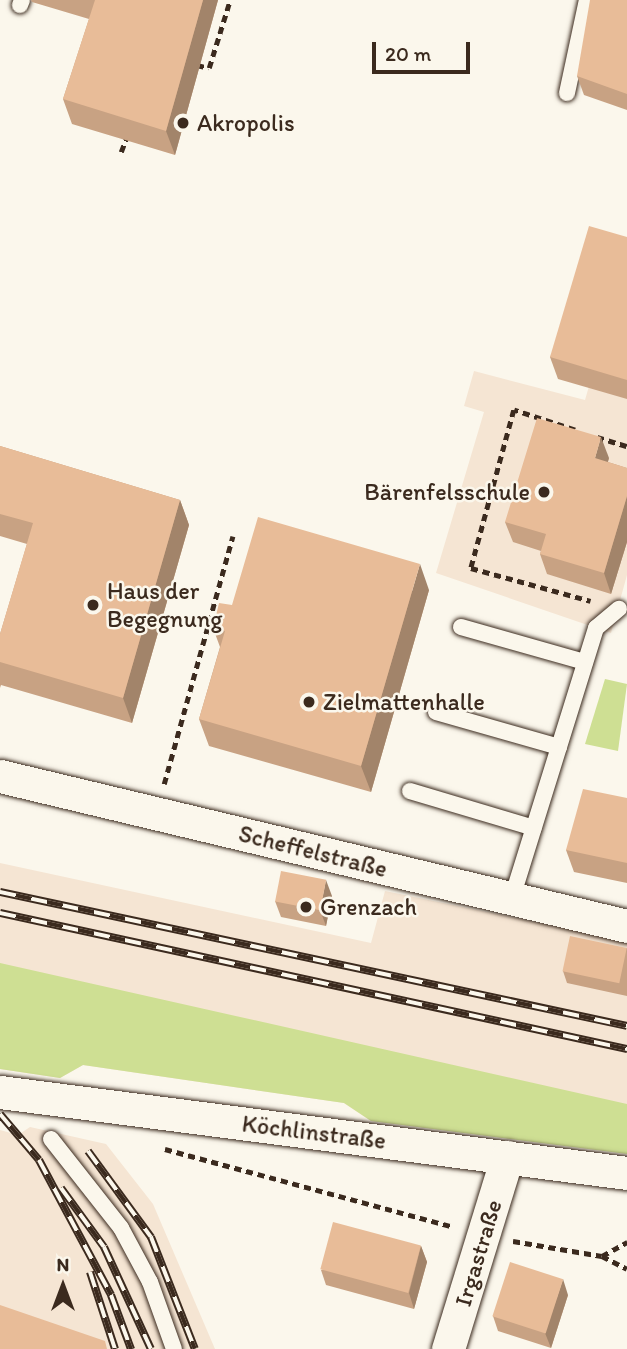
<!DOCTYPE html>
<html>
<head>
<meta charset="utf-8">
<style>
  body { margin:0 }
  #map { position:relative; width:627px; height:1349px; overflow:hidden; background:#fbf7ec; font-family:Itim,sans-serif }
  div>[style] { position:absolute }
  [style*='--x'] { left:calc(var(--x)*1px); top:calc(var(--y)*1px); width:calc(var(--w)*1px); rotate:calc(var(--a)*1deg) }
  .built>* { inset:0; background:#f5e5d3 }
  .green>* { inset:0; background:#cedf93 }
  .path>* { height:4.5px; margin-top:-2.25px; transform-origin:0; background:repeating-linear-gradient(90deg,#3b2a1e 0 7px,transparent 0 12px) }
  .roads { filter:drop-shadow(0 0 2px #3b2a1e) drop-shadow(0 0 2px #3b2a1e) }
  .lane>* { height:16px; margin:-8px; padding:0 8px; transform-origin:8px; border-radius:8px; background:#fbf7ec }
  .street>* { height:33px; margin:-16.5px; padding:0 16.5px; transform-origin:16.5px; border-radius:16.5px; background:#fbf7ec }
  .rail>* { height:8px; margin-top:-4px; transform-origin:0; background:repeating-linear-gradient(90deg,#fbf7ec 0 16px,#3b2a1e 0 32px); box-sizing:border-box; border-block:2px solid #3b2a1e }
  .wall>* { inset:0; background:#c8a283 }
  .shaded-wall>* { inset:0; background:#a2846a }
  .building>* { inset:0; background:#e8bc98; transform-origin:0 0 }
  .dots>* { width:19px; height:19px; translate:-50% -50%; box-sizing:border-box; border:4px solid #fbf7ec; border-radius:50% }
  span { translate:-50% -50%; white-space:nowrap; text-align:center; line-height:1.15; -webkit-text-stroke:5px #fbf7ec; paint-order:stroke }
  .poi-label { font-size:24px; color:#3b2a1e }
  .left { translate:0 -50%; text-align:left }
  .right { translate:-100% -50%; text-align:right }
  .street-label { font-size:24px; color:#3b2a1e }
  .north { position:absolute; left:28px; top:1251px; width:70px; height:70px; -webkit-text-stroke:5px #fbf7ec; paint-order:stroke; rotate:0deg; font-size:19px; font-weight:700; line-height:28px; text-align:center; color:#3b2a1e }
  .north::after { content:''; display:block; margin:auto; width:24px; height:32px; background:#3b2a1e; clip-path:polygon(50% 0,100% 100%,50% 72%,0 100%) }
  .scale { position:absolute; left:372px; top:42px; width:98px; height:32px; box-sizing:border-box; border:4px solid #3b2a1e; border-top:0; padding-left:9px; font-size:21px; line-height:24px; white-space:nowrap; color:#3b2a1e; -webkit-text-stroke:5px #fbf7ec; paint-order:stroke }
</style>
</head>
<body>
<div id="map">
  <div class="built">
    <i style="clip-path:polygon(627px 254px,627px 575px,611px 633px,436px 573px,484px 412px,464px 406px,474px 371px,585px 400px)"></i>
    <i style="clip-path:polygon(0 863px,371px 943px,385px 891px,627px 941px,627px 1153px,371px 1121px,344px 1103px,83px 1065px,60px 1078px,0 1069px)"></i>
    <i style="clip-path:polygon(30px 1127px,106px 1144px,153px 1204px,215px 1349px,0 1349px,0 1130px,18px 1135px)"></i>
  </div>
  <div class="green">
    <i style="clip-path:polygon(605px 679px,627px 684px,618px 751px,585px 744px)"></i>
    <i style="clip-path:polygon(0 963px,627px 1104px,627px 1154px,371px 1121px,344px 1103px,83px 1065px,60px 1078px,0 1069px)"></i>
  </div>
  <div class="path">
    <i style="--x:197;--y:65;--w:12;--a:14"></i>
    <i style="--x:209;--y:68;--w:71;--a:-72.8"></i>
    <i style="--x:121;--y:152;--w:17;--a:-69"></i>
    <i style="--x:575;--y:430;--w:64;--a:-161.8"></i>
    <i style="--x:514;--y:410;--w:164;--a:105.2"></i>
    <i style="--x:471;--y:568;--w:124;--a:15.4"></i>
    <i style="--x:597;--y:437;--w:31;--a:17"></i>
    <i style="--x:164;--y:784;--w:257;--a:-74.5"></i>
    <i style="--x:165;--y:1149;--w:299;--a:15.1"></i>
    <i style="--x:513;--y:1241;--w:90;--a:9.6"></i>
    <i style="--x:602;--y:1256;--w:28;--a:27"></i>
    <i style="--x:602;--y:1256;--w:29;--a:-29"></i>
  </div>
  <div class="roads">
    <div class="lane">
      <i style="--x:20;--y:5;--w:5;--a:-68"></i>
      <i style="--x:567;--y:93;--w:95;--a:-77.9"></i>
      <i style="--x:461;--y:627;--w:129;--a:15.8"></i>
      <i style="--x:436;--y:712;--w:128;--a:15.9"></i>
      <i style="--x:410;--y:791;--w:129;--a:16.6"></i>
      <i style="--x:511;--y:901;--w:286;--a:-72.7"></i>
      <i style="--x:596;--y:628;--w:30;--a:-40"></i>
      <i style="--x:51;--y:1139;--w:113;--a:51.8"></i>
      <i style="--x:121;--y:1228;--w:61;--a:61.8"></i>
      <i style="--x:150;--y:1282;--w:71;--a:70.3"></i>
    </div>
    <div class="street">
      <i style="--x:0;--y:776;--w:645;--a:13.45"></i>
      <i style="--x:0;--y:1092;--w:632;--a:7.36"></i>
      <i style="--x:448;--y:1349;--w:201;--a:-72.9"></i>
    </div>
  </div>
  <div class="rail">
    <i style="--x:0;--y:892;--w:641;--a:12.06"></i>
    <i style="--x:0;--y:913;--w:642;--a:12.24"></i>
    <i style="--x:0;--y:1114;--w:60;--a:49.7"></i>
    <i style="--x:39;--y:1160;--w:153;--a:61.9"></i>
    <i style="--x:111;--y:1295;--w:58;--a:69.7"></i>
    <i style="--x:88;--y:1151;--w:107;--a:53.8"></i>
    <i style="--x:151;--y:1237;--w:120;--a:68.6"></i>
    <i style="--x:61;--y:1188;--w:73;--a:53.9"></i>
    <i style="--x:104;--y:1247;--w:112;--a:65.3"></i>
    <i style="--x:90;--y:1272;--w:81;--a:72"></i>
  </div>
  <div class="wall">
    <i style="clip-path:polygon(31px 0,218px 0,175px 155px,72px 124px,63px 99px,89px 19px,32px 2px)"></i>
    <i style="clip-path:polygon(627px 0,627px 110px,584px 95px,577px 76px)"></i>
    <i style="clip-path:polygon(627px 237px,627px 399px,558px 379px,550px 357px)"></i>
    <i style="clip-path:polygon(0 446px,180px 500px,189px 525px,132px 723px,1px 685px,0 688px,0 634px,27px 544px,0 536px)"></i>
    <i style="clip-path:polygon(609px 458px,608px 462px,627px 468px,627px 542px,611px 594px,547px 574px,540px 554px,541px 551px,513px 542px,505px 522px)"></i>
    <i style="clip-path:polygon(429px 590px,371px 792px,209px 746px,199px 719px,220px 647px,213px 628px,232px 605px)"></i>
    <i style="clip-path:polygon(627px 798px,627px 883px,574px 872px,566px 850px)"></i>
    <i style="clip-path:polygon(332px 896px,326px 926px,281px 917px,275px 901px)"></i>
    <i style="clip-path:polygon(627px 948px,627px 996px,567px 983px,563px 971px)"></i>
    <i style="clip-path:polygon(421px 1246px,427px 1262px,414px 1309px,326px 1285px,321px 1270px)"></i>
    <i style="clip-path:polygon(568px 1295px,551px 1348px,498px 1331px,493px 1316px)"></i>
  </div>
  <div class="shaded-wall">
    <i style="clip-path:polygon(203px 0,218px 0,175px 155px,166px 131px)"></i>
    <i style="clip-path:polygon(601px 437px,609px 458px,602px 479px,595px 458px)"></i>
    <i style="clip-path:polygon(627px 496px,627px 542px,611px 594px,604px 573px)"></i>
    <i style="clip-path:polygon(180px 500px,189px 525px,132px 723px,123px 698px)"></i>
    <i style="clip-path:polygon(420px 564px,429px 590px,371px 792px,361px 766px)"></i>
    <i style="clip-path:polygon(326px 880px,332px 896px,326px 926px,320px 910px)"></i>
    <i style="clip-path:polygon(421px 1246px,427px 1262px,414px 1309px,409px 1293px)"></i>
    <i style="clip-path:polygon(563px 1279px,568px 1295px,551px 1348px,545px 1333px)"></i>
  </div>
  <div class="building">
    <i style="clip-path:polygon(95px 0,203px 0,166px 131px,63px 99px)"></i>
    <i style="clip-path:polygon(590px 0,627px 0,627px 94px,577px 76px)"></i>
    <i style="clip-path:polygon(589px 226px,627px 237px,627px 380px,550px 357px)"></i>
    <i style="clip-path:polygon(537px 418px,601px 437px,595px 458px,627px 468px,627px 496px,604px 573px,540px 554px,546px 534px,505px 522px)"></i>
    <i style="clip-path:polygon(0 446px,180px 500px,123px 698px,0 662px,0 634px,33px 523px,0 514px)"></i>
    <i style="clip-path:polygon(258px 517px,420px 564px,361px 766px,199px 719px,225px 631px,213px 628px,219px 603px,232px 605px)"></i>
    <i style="clip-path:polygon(583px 789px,627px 798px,627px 863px,566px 850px)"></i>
    <i style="left:281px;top:871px;width:46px;height:31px;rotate:11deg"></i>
    <i style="left:570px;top:936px;width:58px;height:36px;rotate:12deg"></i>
    <i style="left:333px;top:1222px;width:91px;height:49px;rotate:15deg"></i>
    <i style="left:510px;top:1262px;width:56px;height:57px;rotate:18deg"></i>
    <i style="clip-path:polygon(0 1305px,105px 1341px,107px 1349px,0 1349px)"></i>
  </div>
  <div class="dots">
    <i style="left:183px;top:123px;background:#3b2a1e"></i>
    <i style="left:544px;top:492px;background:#3b2a1e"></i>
    <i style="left:93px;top:605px;background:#3b2a1e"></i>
    <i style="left:309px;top:702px;background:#3b2a1e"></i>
    <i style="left:306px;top:907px;background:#3b2a1e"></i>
  </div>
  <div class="poi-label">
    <span class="left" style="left:197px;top:123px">Akropolis</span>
    <span class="right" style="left:530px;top:492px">Bärenfelsschule</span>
    <span class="left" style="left:107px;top:605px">Haus der<br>Begegnung</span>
    <span class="left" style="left:323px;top:702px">Zielmattenhalle</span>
    <span class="left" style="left:320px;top:907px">Grenzach</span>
  </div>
  <div class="street-label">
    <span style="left:313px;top:851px;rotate:14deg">Scheffelstraße</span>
    <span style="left:314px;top:1132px;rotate:7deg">Köchlinstraße</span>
    <span style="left:478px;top:1253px;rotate:-73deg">Irgastraße</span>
  </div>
  <div class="north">N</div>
  <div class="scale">20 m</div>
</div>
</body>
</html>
